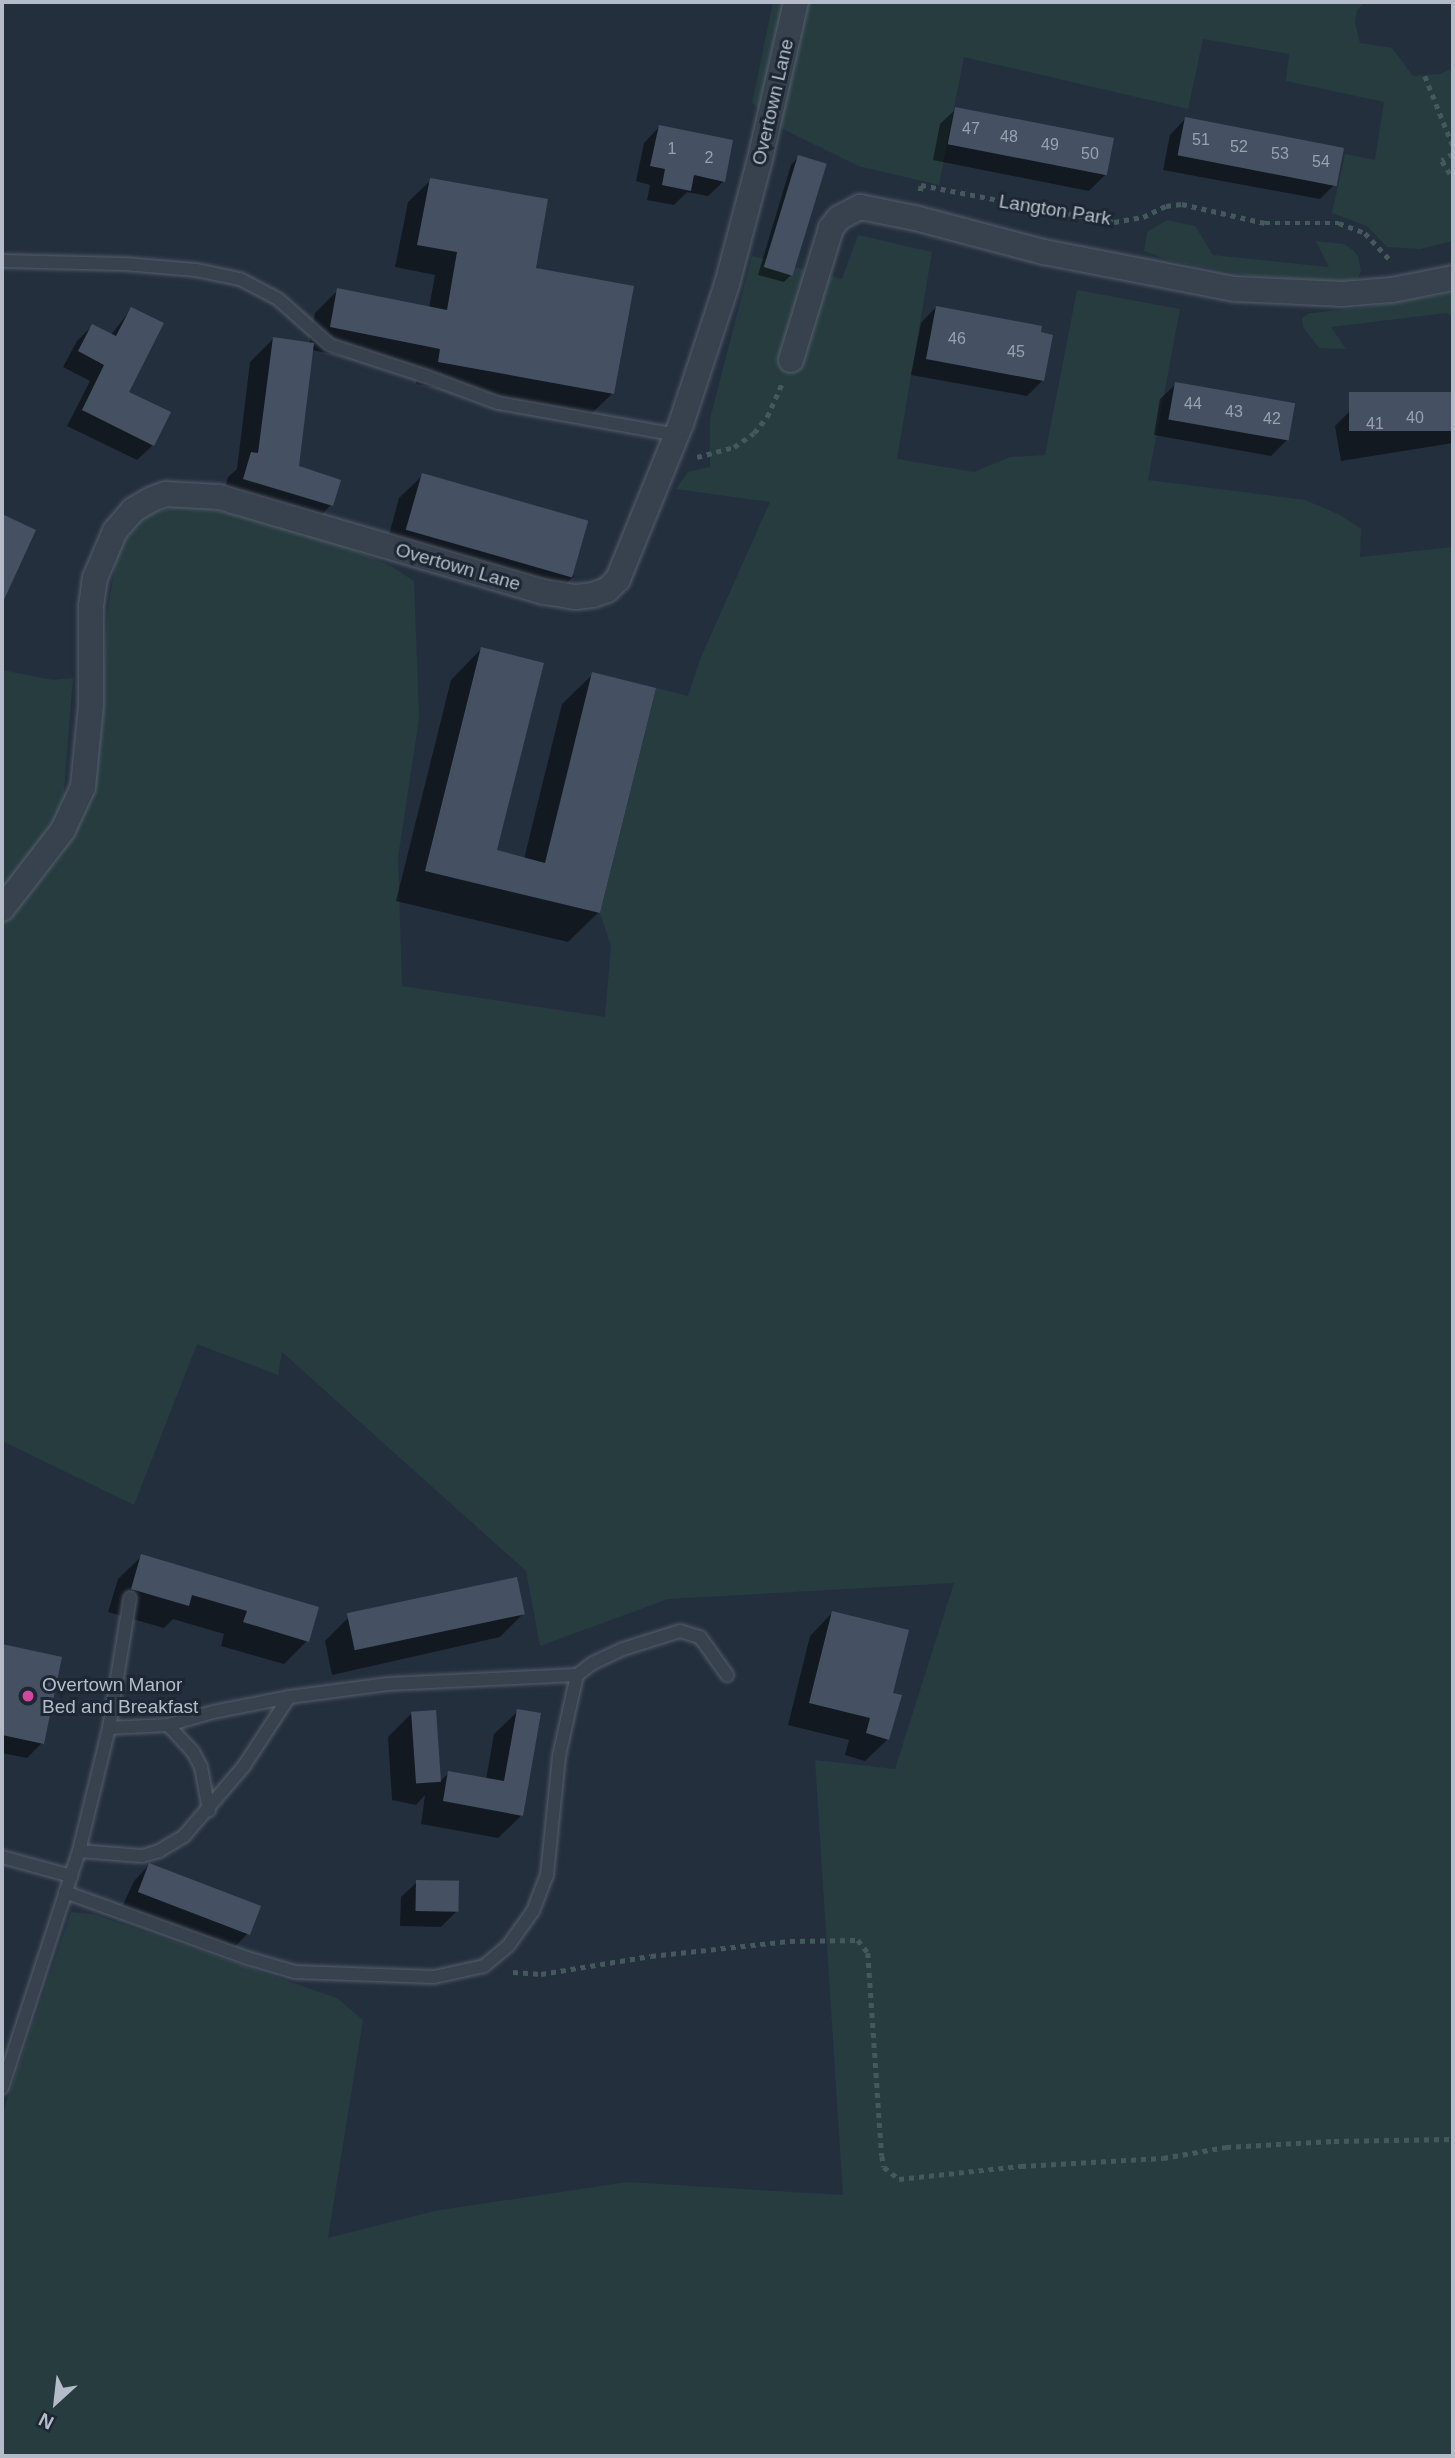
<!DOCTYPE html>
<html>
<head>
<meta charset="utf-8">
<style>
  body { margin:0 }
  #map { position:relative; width:1455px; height:2458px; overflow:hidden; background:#242f3e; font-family:Helvetica,sans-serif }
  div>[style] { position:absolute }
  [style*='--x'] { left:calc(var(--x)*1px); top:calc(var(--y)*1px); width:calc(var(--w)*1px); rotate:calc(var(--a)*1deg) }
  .green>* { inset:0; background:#263c3f }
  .shadow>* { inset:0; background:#0007 }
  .building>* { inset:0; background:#455162; transform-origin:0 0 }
  .path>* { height:4.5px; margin-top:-2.25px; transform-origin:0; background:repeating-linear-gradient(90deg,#44595c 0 5px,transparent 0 10px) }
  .roads { filter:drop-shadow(0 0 2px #565f6c) drop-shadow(0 0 2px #565f6c) }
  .service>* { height:12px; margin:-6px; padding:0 6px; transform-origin:6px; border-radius:6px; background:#38414e }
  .minor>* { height:24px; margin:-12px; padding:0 12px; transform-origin:12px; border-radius:12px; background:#38414e }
  .dots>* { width:19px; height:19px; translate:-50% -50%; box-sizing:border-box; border:4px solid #1d2633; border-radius:50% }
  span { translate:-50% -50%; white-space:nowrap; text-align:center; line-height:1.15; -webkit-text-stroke:6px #1d2633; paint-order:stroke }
  .number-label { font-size:16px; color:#98a1af }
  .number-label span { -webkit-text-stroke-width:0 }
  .street-label { font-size:19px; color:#b4bcc9 }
  .poi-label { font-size:19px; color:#b4bcc9 }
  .left { translate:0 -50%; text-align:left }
  .frame { position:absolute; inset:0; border:4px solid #b4bcc9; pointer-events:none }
  .north { position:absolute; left:21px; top:2367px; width:70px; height:70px; -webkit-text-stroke:5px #1d2633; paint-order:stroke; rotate:207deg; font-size:19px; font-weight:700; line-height:28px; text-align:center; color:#b4bcc9 }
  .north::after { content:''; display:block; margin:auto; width:24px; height:32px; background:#b4bcc9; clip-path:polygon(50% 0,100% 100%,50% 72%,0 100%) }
</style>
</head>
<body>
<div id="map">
  <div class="green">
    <i style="clip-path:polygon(773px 2px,1365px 2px,1357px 10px,1355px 22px,1360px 43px,1392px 48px,1413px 76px,1440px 74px,1453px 68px,1453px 241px,1420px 249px,1387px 247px,1367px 226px,1332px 213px,1345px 154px,1375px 160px,1384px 102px,1286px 81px,1289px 54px,1203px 39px,1188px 109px,964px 57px,939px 185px,858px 166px,781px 128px,752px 103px)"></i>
    <i style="clip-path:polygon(1167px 220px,1195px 226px,1213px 255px,1329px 267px,1316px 241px,1344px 244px,1353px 250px,1358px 256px,1361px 271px,1358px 278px,1350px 282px,1252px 276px,1171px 261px,1144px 251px,1147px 232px)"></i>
    <i style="clip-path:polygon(858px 235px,932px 252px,897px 459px,974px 472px,1010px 457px,1045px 455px,1077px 290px,1180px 309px,1148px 480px,1305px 500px,1340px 515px,1361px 529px,1360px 557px,1453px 547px,1453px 2456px,2px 2456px,2px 2115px,71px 1912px,93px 1914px,337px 1998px,363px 2020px,328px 2238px,434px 2211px,627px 2182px,843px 2195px,815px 1760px,895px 1769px,954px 1583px,668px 1599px,540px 1646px,526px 1571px,282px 1352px,278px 1375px,197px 1344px,134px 1505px,2px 1441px,2px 670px,53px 680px,73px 678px,64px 792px,96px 777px,108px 608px,118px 548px,144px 516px,184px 503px,321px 535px,391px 566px,414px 581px,419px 718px,398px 858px,402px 986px,605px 1017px,611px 946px,600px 913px,656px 688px,688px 696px,701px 657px,770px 502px,676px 489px,688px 472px,710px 467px,710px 419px,752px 256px,842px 279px)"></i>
    <i style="clip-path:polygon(1453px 292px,1453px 318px,1447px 313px,1331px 327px,1346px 349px,1319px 348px,1303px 327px,1302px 318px,1310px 313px,1368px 307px)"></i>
  </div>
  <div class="shadow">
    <i style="clip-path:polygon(956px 109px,1105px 175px,1089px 191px,933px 160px,940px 124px)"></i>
    <i style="clip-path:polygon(1185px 119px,1336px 183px,1320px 199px,1163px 170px,1170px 135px)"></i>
    <i style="clip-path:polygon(659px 127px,724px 181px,708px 196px,687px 192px,674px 205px,647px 200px,650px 185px,636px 181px,644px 143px)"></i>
    <i style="clip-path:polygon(798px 157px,791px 275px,784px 282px,758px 275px,791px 165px)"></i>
    <i style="clip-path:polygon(431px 180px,534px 269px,613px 393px,590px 415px,416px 384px,418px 371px,312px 350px,297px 468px,331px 505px,308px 529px,221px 502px,228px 477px,237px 469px,250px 362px,274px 338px,309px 344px,315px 313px,338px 290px,429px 308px,435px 275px,395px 267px,408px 202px)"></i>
    <i style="clip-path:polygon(936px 307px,1043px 380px,1027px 396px,911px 375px,921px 323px)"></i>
    <i style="clip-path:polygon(131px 309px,126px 392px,153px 445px,137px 460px,67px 426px,90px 381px,63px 367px,77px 341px,92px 326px,111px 335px)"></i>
    <i style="clip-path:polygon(1176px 384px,1287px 440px,1271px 456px,1154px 435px,1160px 399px)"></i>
    <i style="clip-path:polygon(1453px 394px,1453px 443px,1341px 461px,1335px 426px,1351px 410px)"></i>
    <i style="clip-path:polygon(423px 475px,574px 576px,551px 599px,384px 553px,399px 498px)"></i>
    <i style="clip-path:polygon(481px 649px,495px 852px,524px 859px,562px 704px,593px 674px,599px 912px,568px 942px,396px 901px,451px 680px)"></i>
    <i style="clip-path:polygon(142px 1556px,307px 1641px,284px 1664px,221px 1646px,224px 1634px,173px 1619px,164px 1628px,108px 1612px,118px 1579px)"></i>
    <i style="clip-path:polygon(524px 1613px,500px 1637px,332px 1675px,325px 1641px,348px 1618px)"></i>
    <i style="clip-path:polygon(832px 1613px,891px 1694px,888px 1739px,865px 1761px,845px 1755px,849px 1740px,788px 1725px,810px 1636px)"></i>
    <i style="clip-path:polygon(2px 1646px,60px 1659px,42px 1743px,27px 1758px,2px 1753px)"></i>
    <i style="clip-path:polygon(518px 1711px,522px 1815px,498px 1838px,421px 1824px,425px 1795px,416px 1805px,392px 1800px,388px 1737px,411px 1714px,435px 1712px,439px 1782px,449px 1773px,486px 1780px,494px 1734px)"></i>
    <i style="clip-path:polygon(149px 1865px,248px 1933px,233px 1949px,122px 1907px,134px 1881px)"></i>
    <i style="clip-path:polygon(417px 1882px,456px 1912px,441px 1927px,400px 1926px,401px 1897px)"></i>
  </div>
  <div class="building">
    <i style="left:955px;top:107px;width:162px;height:38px;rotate:11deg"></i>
    <i style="left:1185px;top:117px;width:162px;height:39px;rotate:11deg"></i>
    <i style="clip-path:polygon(659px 125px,733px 140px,725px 182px,694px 175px,691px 191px,662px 185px,665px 169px,650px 166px)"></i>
    <i style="left:798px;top:155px;width:30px;height:117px;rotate:17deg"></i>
    <i style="clip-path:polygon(430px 178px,548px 199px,536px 268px,634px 286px,614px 394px,438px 362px,440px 349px,330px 327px,337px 288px,447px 310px,457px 252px,417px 245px)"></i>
    <i style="clip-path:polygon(936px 306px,1042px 326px,1041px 332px,1053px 335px,1044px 381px,926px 359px)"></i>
    <i style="clip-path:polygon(131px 307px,164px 323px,129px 392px,171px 412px,154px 446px,82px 410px,104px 365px,78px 351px,92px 324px,116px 336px)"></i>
    <i style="clip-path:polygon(273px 337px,314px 343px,299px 466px,341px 480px,333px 506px,243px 479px,251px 452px,258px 453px)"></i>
    <i style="left:1175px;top:382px;width:122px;height:38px;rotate:10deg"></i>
    <i style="left:1453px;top:392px;width:39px;height:104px;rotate:90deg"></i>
    <i style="left:422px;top:473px;width:173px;height:59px;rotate:16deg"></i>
    <i style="clip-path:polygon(2px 514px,36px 530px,2px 604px)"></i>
    <i style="clip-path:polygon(481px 647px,544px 663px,497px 850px,545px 863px,592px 672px,656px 688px,600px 913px,425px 871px)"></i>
    <i style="clip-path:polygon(141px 1554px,319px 1607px,309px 1642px,243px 1622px,247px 1611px,192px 1595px,189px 1606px,131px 1589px)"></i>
    <i style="left:517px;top:1577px;width:38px;height:174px;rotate:78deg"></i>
    <i style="clip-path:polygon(832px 1611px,909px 1630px,893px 1693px,902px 1695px,889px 1740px,866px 1733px,870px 1718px,809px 1703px)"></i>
    <i style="clip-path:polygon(2px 1644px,62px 1657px,44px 1744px,2px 1735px)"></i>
    <i style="clip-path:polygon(517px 1709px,541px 1713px,523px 1816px,443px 1801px,448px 1771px,504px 1781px)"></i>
    <i style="left:436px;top:1710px;width:72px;height:25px;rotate:86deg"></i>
    <i style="left:149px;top:1863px;width:120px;height:31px;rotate:21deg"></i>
    <i style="left:416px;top:1880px;width:43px;height:31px;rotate:1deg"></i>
  </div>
  <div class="path">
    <i style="--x:1425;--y:76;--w:75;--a:68.2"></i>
    <i style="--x:1453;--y:154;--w:13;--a:148"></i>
    <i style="--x:1442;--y:161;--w:20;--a:57"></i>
    <i style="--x:920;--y:191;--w:6;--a:-81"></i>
    <i style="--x:921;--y:185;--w:197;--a:10.9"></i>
    <i style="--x:1114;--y:222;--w:29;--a:-10"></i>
    <i style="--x:1143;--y:217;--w:25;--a:-26"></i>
    <i style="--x:1166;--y:206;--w:16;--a:-7"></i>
    <i style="--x:1182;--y:204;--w:85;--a:12.9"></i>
    <i style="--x:1265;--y:223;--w:74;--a:0"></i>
    <i style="--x:1339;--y:223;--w:28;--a:21"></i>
    <i style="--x:1365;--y:233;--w:38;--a:47"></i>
    <i style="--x:697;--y:457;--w:38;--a:-15"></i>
    <i style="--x:734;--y:447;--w:24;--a:-35"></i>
    <i style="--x:754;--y:433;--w:21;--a:-51"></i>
    <i style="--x:767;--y:417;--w:36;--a:-66"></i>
    <i style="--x:513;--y:1972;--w:28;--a:4"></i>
    <i style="--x:541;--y:1974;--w:111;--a:-9.3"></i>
    <i style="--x:651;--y:1956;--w:140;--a:-6.2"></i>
    <i style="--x:790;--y:1941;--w:68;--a:-0.8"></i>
    <i style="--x:858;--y:1940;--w:16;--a:52"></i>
    <i style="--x:868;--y:1953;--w:203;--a:86.1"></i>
    <i style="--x:882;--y:2156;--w:11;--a:80"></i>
    <i style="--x:884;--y:2167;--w:19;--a:39"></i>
    <i style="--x:899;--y:2179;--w:123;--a:-6.1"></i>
    <i style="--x:1021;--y:2166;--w:142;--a:-3.2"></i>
    <i style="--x:1163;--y:2158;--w:64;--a:-9.9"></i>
    <i style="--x:1226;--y:2147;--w:108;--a:-3.2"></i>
    <i style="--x:1334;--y:2141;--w:119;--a:-1"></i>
  </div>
  <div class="roads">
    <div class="service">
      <i style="--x:2;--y:261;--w:123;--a:1.4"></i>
      <i style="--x:125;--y:264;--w:71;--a:4.8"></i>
      <i style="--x:196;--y:270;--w:45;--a:11.6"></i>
      <i style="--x:240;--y:279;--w:43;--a:27.8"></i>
      <i style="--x:278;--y:299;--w:69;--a:41.5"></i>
      <i style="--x:330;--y:345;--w:100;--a:18.1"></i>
      <i style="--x:425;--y:376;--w:78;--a:20.3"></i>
      <i style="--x:498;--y:403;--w:182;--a:10.1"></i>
      <i style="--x:168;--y:1725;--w:37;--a:47"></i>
      <i style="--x:193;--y:1752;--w:17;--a:62"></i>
      <i style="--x:201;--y:1767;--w:44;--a:79.5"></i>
      <i style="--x:109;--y:1728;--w:59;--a:-2.9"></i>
      <i style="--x:168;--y:1725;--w:47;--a:-16.1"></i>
      <i style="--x:213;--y:1712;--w:77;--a:-11.2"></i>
      <i style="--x:289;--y:1697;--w:100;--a:-7.5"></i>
      <i style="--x:388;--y:1684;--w:189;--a:-2.7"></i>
      <i style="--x:79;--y:1851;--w:63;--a:4.5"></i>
      <i style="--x:142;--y:1856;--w:18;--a:-16"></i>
      <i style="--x:159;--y:1851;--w:29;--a:-31"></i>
      <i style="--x:184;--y:1836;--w:92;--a:-49.4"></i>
      <i style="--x:244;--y:1766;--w:82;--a:-56.9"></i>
      <i style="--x:2;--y:1857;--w:72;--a:15.4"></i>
      <i style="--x:65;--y:1892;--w:194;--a:19.9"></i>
      <i style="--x:247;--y:1958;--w:50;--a:16.3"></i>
      <i style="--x:295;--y:1972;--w:139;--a:2.1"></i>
      <i style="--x:434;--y:1977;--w:51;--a:-12.4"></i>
      <i style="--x:484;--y:1966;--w:31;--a:-40"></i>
      <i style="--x:508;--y:1946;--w:43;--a:-54.5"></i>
      <i style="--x:533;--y:1911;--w:39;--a:-69"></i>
      <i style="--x:547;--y:1875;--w:120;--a:-84.2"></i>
      <i style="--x:559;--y:1756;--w:83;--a:-77.5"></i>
      <i style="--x:577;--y:1675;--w:20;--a:-37"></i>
      <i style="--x:593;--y:1663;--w:33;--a:-25"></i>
      <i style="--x:623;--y:1649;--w:60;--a:-17.5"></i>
      <i style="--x:680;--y:1631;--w:21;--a:17"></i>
      <i style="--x:700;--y:1637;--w:47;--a:54.6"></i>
      <i style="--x:2;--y:2088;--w:249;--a:-72"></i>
      <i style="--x:79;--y:1851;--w:127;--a:-76.3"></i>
      <i style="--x:109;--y:1728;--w:132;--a:-80.8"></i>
    </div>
    <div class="minor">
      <i style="--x:791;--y:360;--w:138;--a:-73.1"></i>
      <i style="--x:831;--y:228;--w:13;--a:-51"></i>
      <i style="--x:839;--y:218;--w:24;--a:-28"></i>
      <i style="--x:860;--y:207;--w:56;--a:11.3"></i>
      <i style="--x:915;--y:218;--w:133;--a:14.8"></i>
      <i style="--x:1044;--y:252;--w:195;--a:11"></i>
      <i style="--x:1235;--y:289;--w:107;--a:2.7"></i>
      <i style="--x:1342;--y:294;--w:50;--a:-4.6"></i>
      <i style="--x:1392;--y:290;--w:62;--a:-11.1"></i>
      <i style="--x:2;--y:909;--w:100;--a:-52.3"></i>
      <i style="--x:63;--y:830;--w:47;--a:-65.1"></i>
      <i style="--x:83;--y:787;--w:82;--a:-84.4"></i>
      <i style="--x:91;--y:705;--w:99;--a:-90"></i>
      <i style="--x:91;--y:606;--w:28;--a:-82"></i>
      <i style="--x:95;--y:578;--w:51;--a:-66.9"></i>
      <i style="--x:115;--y:531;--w:28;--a:-49"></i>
      <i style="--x:133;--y:510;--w:22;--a:-30"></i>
      <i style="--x:152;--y:499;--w:15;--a:-20"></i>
      <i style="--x:166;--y:494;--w:53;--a:3.2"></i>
      <i style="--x:219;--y:497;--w:339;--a:16.3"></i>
      <i style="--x:544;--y:592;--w:31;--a:9"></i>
      <i style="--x:575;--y:597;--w:18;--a:-6"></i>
      <i style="--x:593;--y:595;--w:15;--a:-20"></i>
      <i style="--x:607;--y:590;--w:16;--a:-45"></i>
      <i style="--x:618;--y:579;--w:167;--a:-67.9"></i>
      <i style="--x:681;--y:424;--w:147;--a:-71.8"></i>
      <i style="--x:727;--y:284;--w:129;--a:-75.2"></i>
      <i style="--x:760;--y:159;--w:161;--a:-77.1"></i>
    </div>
  </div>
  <div class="dots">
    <i style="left:28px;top:1696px;background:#d1479c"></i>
  </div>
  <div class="number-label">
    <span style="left:971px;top:129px">47</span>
    <span style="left:1009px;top:137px">48</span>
    <span style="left:1201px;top:140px">51</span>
    <span style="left:1050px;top:145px">49</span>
    <span style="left:1239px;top:147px">52</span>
    <span style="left:672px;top:149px">1</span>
    <span style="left:1090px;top:154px">50</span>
    <span style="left:1280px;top:154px">53</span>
    <span style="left:709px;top:158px">2</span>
    <span style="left:1321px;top:162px">54</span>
    <span style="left:957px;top:339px">46</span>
    <span style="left:1016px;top:352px">45</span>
    <span style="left:1193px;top:404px">44</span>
    <span style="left:1234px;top:412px">43</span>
    <span style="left:1415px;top:418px">40</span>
    <span style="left:1272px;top:419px">42</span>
    <span style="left:1375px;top:424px">41</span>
  </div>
  <div class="street-label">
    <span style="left:773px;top:102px;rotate:-77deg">Overtown Lane</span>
    <span style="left:1055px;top:210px;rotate:9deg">Langton Park</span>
    <span style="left:458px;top:567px;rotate:16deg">Overtown Lane</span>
  </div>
  <div class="poi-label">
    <span class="left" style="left:42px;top:1696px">Overtown Manor<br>Bed and Breakfast</span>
  </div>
  <div class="frame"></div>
  <div class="north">N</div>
</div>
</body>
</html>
